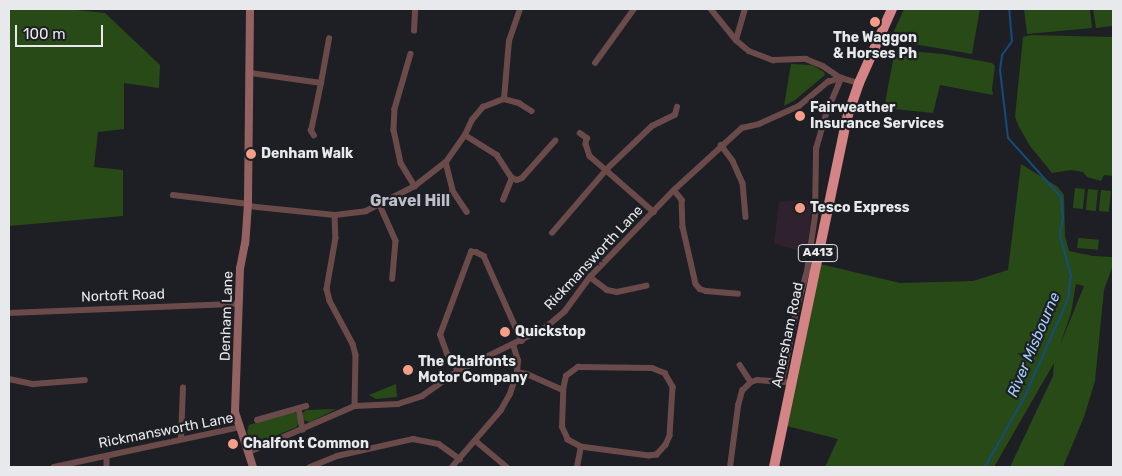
<!DOCTYPE html>
<html>
<head>
<meta charset="utf-8">
<style>
  body { margin:0 }
  #map { position:relative; width:1122px; height:476px; overflow:hidden; background:#1d1f24; font-family:Rubik,sans-serif }
  div>[style] { position:absolute }
  [style*='--x'] { left:calc(var(--x)*1px); top:calc(var(--y)*1px); width:calc(var(--w)*1px); rotate:calc(var(--a)*1deg) }
  .commercial>* { inset:0; background:#2f212d }
  .green>* { inset:0; background:#274a16; transform-origin:0 0 }
  .stream>* { height:2px; margin:-1px; padding:0 1px; transform-origin:1px; border-radius:1px; background:#144d7d }
  .street>* { height:5.5px; margin:-2.75px; padding:0 2.75px; transform-origin:2.75px; border-radius:2.75px; background:#6b4a4a }
  .secondary>* { height:8px; margin:-4px; padding:0 4px; transform-origin:4px; border-radius:4px; background:#956262 }
  .highway>* { height:10px; margin:-5px; padding:0 5px; transform-origin:5px; border-radius:5px; background:#d48485 }
  .dots>* { width:14px; height:14px; translate:-50% -50%; box-sizing:border-box; border:2px solid #1d1f24; border-radius:50% }
  span { translate:-50% -50%; white-space:nowrap; text-align:center; line-height:1.15; -webkit-text-stroke:4.5px #1d1f24; paint-order:stroke }
  .shield-label span { padding:1px 4px; background:#1d1f24; border:1px solid; border-radius:4px; -webkit-text-stroke-width:0 }
  .shield-label { font-size:12px; color:#e7e9ec; font-weight:700 }
  .poi-label { font-size:14px; color:#e7e9ec; font-weight:700 }
  .left { translate:0 -50%; text-align:left }
  .street-label { font-size:14px; color:#e7e9ec }
  .water-label { font-size:15px; color:#a5d1fd; font-style:italic }
  .quarter-label { font-size:16px; color:#bdc0c8; font-weight:700 }
  .frame { position:absolute; inset:0; border:10px solid #e7e9ec; pointer-events:none }
  .scale { position:absolute; left:15px; top:25px; width:88px; height:22px; box-sizing:border-box; border:2px solid #e7e9ec; border-top:0; padding-left:6px; font-size:15px; line-height:18px; white-space:nowrap; color:#e7e9ec; -webkit-text-stroke:4px #1d1f24; paint-order:stroke }
</style>
</head>
<body>
<div id="map">
  <div class="commercial">
    <i style="clip-path:polygon(800px 200px,812px 201px,807px 253px,774px 244px,779px 202px)"></i>
  </div>
  <div class="green">
    <i style="clip-path:polygon(9px 9px,67px 9px,105px 13px,160px 65px,159px 88px,124px 83px,124px 129px,98px 132px,94px 167px,123px 170px,123px 216px,9px 226px)"></i>
    <i style="clip-path:polygon(904px 9px,980px 9px,972px 54px,890px 40px)"></i>
    <i style="clip-path:polygon(1024px 9px,1090px 9px,1092px 28px,1027px 34px)"></i>
    <i style="clip-path:polygon(1093px 9px,1113px 9px,1113px 26px,1096px 28px)"></i>
    <i style="clip-path:polygon(1030px 35px,1113px 37px,1113px 176px,1104px 175px,1101px 181px,1087px 177px,1083px 172px,1071px 170px,1052px 173px,1030px 146px,1019px 127px,1015px 117px,1022px 46px,1023px 37px)"></i>
    <i style="clip-path:polygon(895px 50px,943px 54px,992px 63px,995px 66px,992px 89px,993px 95px,940px 85px,933px 113px,884px 108px)"></i>
    <i style="clip-path:polygon(791px 64px,812px 65px,824px 72px,825px 75px,795px 100px,784px 106px)"></i>
    <i style="clip-path:polygon(evenodd,1021px 164px,1058px 187px,1064px 195px,1065px 236px,1069px 251px,1093px 256px,1113px 257px,1113px 265px,1104px 290px,1095px 381px,1084px 417px,1063px 467px,1010px 467px,1053px 376px,1054px 363px,994px 467px,825px 467px,838px 439px,783px 425px,816px 263px,900px 283px,973px 281px,1008px 270px,1021px 164px,1076px 284px,1084px 286px,1060px 345px,1071px 313px,1076px 284px)"></i>
    <i style="left:1075px;top:188px;width:10px;height:20px;rotate:6deg"></i>
    <i style="left:1088px;top:189px;width:10px;height:21px;rotate:6deg"></i>
    <i style="left:1101px;top:190px;width:10px;height:21px;rotate:6deg"></i>
    <i style="left:1078px;top:238px;width:21px;height:10px;rotate:5deg"></i>
    <i style="clip-path:polygon(396px 384px,397px 397px,376px 399px,369px 395px)"></i>
    <i style="clip-path:polygon(336px 409px,310px 422px,303px 420px,302px 414px,306px 410px)"></i>
    <i style="clip-path:polygon(292px 411px,296px 413px,299px 420px,297px 427px,265px 440px,258px 442px,250px 438px,247px 432px,249px 425px)"></i>
  </div>
  <div class="stream">
    <i style="--x:985;--y:467;--w:81;--a:-60.6"></i>
    <i style="--x:1025;--y:396;--w:106;--a:-66.1"></i>
    <i style="--x:1068;--y:299;--w:23;--a:-83"></i>
    <i style="--x:1071;--y:276;--w:41;--a:-105.4"></i>
    <i style="--x:1060;--y:236;--w:18;--a:-81"></i>
    <i style="--x:1063;--y:218;--w:21;--a:-95"></i>
    <i style="--x:1061;--y:197;--w:79;--a:-131.9"></i>
    <i style="--x:1008;--y:138;--w:68;--a:-96.7"></i>
    <i style="--x:1000;--y:70;--w:15;--a:-82"></i>
    <i style="--x:1002;--y:55;--w:17;--a:-54"></i>
    <i style="--x:1012;--y:41;--w:32;--a:-95"></i>
  </div>
  <div class="street">
    <i style="--x:711;--y:9;--w:40;--a:51"></i>
    <i style="--x:736;--y:40;--w:17;--a:40"></i>
    <i style="--x:749;--y:51;--w:26;--a:21"></i>
    <i style="--x:773;--y:60;--w:33;--a:-2"></i>
    <i style="--x:806;--y:59;--w:18;--a:22"></i>
    <i style="--x:823;--y:66;--w:22;--a:34"></i>
    <i style="--x:414;--y:31;--w:22;--a:-87"></i>
    <i style="--x:736;--y:40;--w:32;--a:-74"></i>
    <i style="--x:411;--y:54;--w:57;--a:106.2"></i>
    <i style="--x:395;--y:109;--w:21;--a:93"></i>
    <i style="--x:394;--y:130;--w:34;--a:78"></i>
    <i style="--x:401;--y:163;--w:27;--a:59"></i>
    <i style="--x:595;--y:63;--w:67;--a:-54.2"></i>
    <i style="--x:251;--y:73;--w:71;--a:8.1"></i>
    <i style="--x:321;--y:83;--w:45;--a:-79.7"></i>
    <i style="--x:504;--y:99;--w:58;--a:-85.1"></i>
    <i style="--x:509;--y:41;--w:34;--a:-71"></i>
    <i style="--x:580;--y:133;--w:9;--a:36"></i>
    <i style="--x:587;--y:138;--w:6;--a:99"></i>
    <i style="--x:586;--y:144;--w:13;--a:72"></i>
    <i style="--x:590;--y:156;--w:85;--a:41.2"></i>
    <i style="--x:465;--y:135;--w:38;--a:32"></i>
    <i style="--x:497;--y:155;--w:27;--a:57"></i>
    <i style="--x:512;--y:178;--w:5;--a:22"></i>
    <i style="--x:517;--y:180;--w:5;--a:-22"></i>
    <i style="--x:522;--y:178;--w:50;--a:-48.3"></i>
    <i style="--x:314;--y:136;--w:6;--a:-121"></i>
    <i style="--x:311;--y:131;--w:49;--a:-78.2"></i>
    <i style="--x:721;--y:145;--w:20;--a:53"></i>
    <i style="--x:733;--y:161;--w:24;--a:66"></i>
    <i style="--x:743;--y:183;--w:34;--a:85"></i>
    <i style="--x:446;--y:162;--w:30;--a:76"></i>
    <i style="--x:453;--y:191;--w:25;--a:56"></i>
    <i style="--x:674;--y:190;--w:13;--a:51"></i>
    <i style="--x:682;--y:200;--w:27;--a:88"></i>
    <i style="--x:683;--y:227;--w:58;--a:77.2"></i>
    <i style="--x:696;--y:284;--w:6;--a:51"></i>
    <i style="--x:700;--y:289;--w:6;--a:18"></i>
    <i style="--x:706;--y:291;--w:32;--a:5"></i>
    <i style="--x:173;--y:195;--w:76;--a:6.8"></i>
    <i style="--x:503;--y:200;--w:24;--a:-68"></i>
    <i style="--x:380;--y:205;--w:39;--a:66"></i>
    <i style="--x:396;--y:241;--w:38;--a:95"></i>
    <i style="--x:248;--y:206;--w:87;--a:5.9"></i>
    <i style="--x:335;--y:215;--w:31;--a:-7"></i>
    <i style="--x:366;--y:211;--w:55;--a:-27"></i>
    <i style="--x:415;--y:186;--w:39;--a:-38"></i>
    <i style="--x:446;--y:162;--w:33;--a:-55"></i>
    <i style="--x:465;--y:135;--w:17;--a:-65"></i>
    <i style="--x:472;--y:120;--w:17;--a:-50"></i>
    <i style="--x:483;--y:107;--w:22;--a:-21"></i>
    <i style="--x:504;--y:99;--w:16;--a:15"></i>
    <i style="--x:519;--y:103;--w:15;--a:32"></i>
    <i style="--x:335;--y:215;--w:23;--a:88"></i>
    <i style="--x:336;--y:238;--w:52;--a:100"></i>
    <i style="--x:327;--y:289;--w:12;--a:76"></i>
    <i style="--x:330;--y:301;--w:49;--a:61.9"></i>
    <i style="--x:353;--y:344;--w:11;--a:75"></i>
    <i style="--x:356;--y:355;--w:51;--a:91.1"></i>
    <i style="--x:552;--y:233;--w:84;--a:-49.3"></i>
    <i style="--x:607;--y:169;--w:62;--a:-43.7"></i>
    <i style="--x:652;--y:126;--w:25;--a:-26"></i>
    <i style="--x:675;--y:115;--w:8;--a:-76"></i>
    <i style="--x:590;--y:277;--w:21;--a:37"></i>
    <i style="--x:607;--y:290;--w:10;--a:11"></i>
    <i style="--x:617;--y:292;--w:30;--a:-12"></i>
    <i style="--x:9;--y:313;--w:229;--a:-2.3"></i>
    <i style="--x:740;--y:365;--w:20;--a:57"></i>
    <i style="--x:578;--y:367;--w:74;--a:0.8"></i>
    <i style="--x:652;--y:368;--w:14;--a:21"></i>
    <i style="--x:665;--y:373;--w:16;--a:60"></i>
    <i style="--x:673;--y:387;--w:49;--a:93.5"></i>
    <i style="--x:670;--y:436;--w:10;--a:114"></i>
    <i style="--x:666;--y:445;--w:13;--a:132"></i>
    <i style="--x:657;--y:455;--w:8;--a:173"></i>
    <i style="--x:649;--y:456;--w:69;--a:-172.5"></i>
    <i style="--x:581;--y:447;--w:15;--a:-152"></i>
    <i style="--x:568;--y:440;--w:14;--a:-115"></i>
    <i style="--x:562;--y:427;--w:37;--a:-88"></i>
    <i style="--x:563;--y:390;--w:14;--a:-78"></i>
    <i style="--x:566;--y:376;--w:15;--a:-37"></i>
    <i style="--x:458;--y:371;--w:20;--a:-123"></i>
    <i style="--x:447;--y:354;--w:20;--a:-110"></i>
    <i style="--x:440;--y:335;--w:89;--a:-69.5"></i>
    <i style="--x:471;--y:252;--w:5;--a:0"></i>
    <i style="--x:476;--y:252;--w:9;--a:27"></i>
    <i style="--x:484;--y:256;--w:93;--a:65.9"></i>
    <i style="--x:517;--y:372;--w:10;--a:11"></i>
    <i style="--x:527;--y:374;--w:39;--a:24"></i>
    <i style="--x:9;--y:379;--w:25;--a:12"></i>
    <i style="--x:33;--y:384;--w:52;--a:-4.4"></i>
    <i style="--x:782;--y:382;--w:72;--a:-78.8"></i>
    <i style="--x:796;--y:311;--w:41;--a:-74.6"></i>
    <i style="--x:807;--y:271;--w:56;--a:-81.7"></i>
    <i style="--x:815;--y:216;--w:67;--a:-89.1"></i>
    <i style="--x:816;--y:149;--w:36;--a:-74"></i>
    <i style="--x:826;--y:114;--w:39;--a:-67"></i>
    <i style="--x:299;--y:408;--w:22;--a:80"></i>
    <i style="--x:257;--y:420;--w:51;--a:-15.9"></i>
    <i style="--x:181;--y:439;--w:51;--a:-87.8"></i>
    <i style="--x:476;--y:441;--w:40;--a:40"></i>
    <i style="--x:249;--y:452;--w:116;--a:-23.5"></i>
    <i style="--x:355;--y:406;--w:43;--a:-2.7"></i>
    <i style="--x:398;--y:404;--w:25;--a:-18"></i>
    <i style="--x:422;--y:396;--w:44;--a:-34.8"></i>
    <i style="--x:458;--y:371;--w:97;--a:-26.3"></i>
    <i style="--x:545;--y:328;--w:26;--a:-40"></i>
    <i style="--x:565;--y:311;--w:42;--a:-53.7"></i>
    <i style="--x:590;--y:277;--w:121;--a:-46"></i>
    <i style="--x:674;--y:190;--w:92;--a:-42.4"></i>
    <i style="--x:742;--y:128;--w:17;--a:-13"></i>
    <i style="--x:759;--y:124;--w:44;--a:-24.2"></i>
    <i style="--x:799;--y:106;--w:38;--a:-40"></i>
    <i style="--x:828;--y:82;--w:14;--a:-17"></i>
    <i style="--x:841;--y:78;--w:19;--a:16"></i>
    <i style="--x:107;--y:456;--w:11;--a:90"></i>
    <i style="--x:54;--y:467;--w:191;--a:-12.1"></i>
    <i style="--x:310;--y:467;--w:29;--a:-22"></i>
    <i style="--x:337;--y:456;--w:78;--a:-12.6"></i>
    <i style="--x:413;--y:439;--w:26;--a:11"></i>
    <i style="--x:439;--y:444;--w:26;--a:36"></i>
    <i style="--x:452;--y:467;--w:75;--a:-49.3"></i>
    <i style="--x:501;--y:410;--w:18;--a:-61"></i>
    <i style="--x:510;--y:394;--w:23;--a:-72"></i>
    <i style="--x:517;--y:372;--w:11;--a:-85"></i>
    <i style="--x:518;--y:361;--w:17;--a:-107"></i>
    <i style="--x:577;--y:467;--w:20;--a:-79"></i>
    <i style="--x:730;--y:467;--w:62;--a:-82.5"></i>
    <i style="--x:738;--y:406;--w:16;--a:-75"></i>
    <i style="--x:742;--y:391;--w:13;--a:-45"></i>
    <i style="--x:751;--y:382;--w:6;--a:-18"></i>
    <i style="--x:757;--y:380;--w:28;--a:4"></i>
  </div>
  <div class="secondary">
    <i style="--x:250;--y:9;--w:195;--a:90.6"></i>
    <i style="--x:248;--y:204;--w:39;--a:94"></i>
    <i style="--x:245;--y:243;--w:25;--a:101"></i>
    <i style="--x:240;--y:268;--w:144;--a:92"></i>
    <i style="--x:235;--y:412;--w:58;--a:71.9"></i>
  </div>
  <div class="highway">
    <i style="--x:774;--y:467;--w:353;--a:-78.2"></i>
    <i style="--x:846;--y:121;--w:40;--a:-71.1"></i>
    <i style="--x:859;--y:83;--w:81;--a:-66"></i>
  </div>
  <div class="dots">
    <i style="left:875px;top:22px;background:#f49e88"></i>
    <i style="left:800px;top:116px;background:#f49e88"></i>
    <i style="left:251px;top:154px;background:#f49e88"></i>
    <i style="left:800px;top:208px;background:#f49e88"></i>
    <i style="left:505px;top:332px;background:#f49e88"></i>
    <i style="left:408px;top:370px;background:#f49e88"></i>
    <i style="left:233px;top:444px;background:#f49e88"></i>
  </div>
  <div class="shield-label">
    <span style="left:818px;top:253px">A413</span>
  </div>
  <div class="poi-label">
    <span style="left:875px;top:46px">The Waggon<br>&amp; Horses Ph</span>
    <span class="left" style="left:810px;top:116px">Fairweather<br>Insurance Services</span>
    <span class="left" style="left:261px;top:154px">Denham Walk</span>
    <span class="left" style="left:810px;top:208px">Tesco Express</span>
    <span class="left" style="left:515px;top:332px">Quickstop</span>
    <span class="left" style="left:418px;top:370px">The Chalfonts<br>Motor Company</span>
    <span class="left" style="left:243px;top:444px">Chalfont Common</span>
  </div>
  <div class="street-label">
    <span style="left:594px;top:258px;rotate:-47deg">Rickmansworth Lane</span>
    <span style="left:123px;top:296px;rotate:-2deg">Nortoft Road</span>
    <span style="left:227px;top:316px;rotate:-88deg">Denham Lane</span>
    <span style="left:788px;top:335px;rotate:-78deg">Amersham Road</span>
    <span style="left:166px;top:431px;rotate:-11deg">Rickmansworth Lane</span>
  </div>
  <div class="water-label">
    <span style="left:1034px;top:345px;rotate:-67deg">River Misbourne</span>
  </div>
  <div class="quarter-label">
    <span style="left:410px;top:201px">Gravel Hill</span>
  </div>
  <div class="frame"></div>
  <div class="scale">100 m</div>
</div>
</body>
</html>
